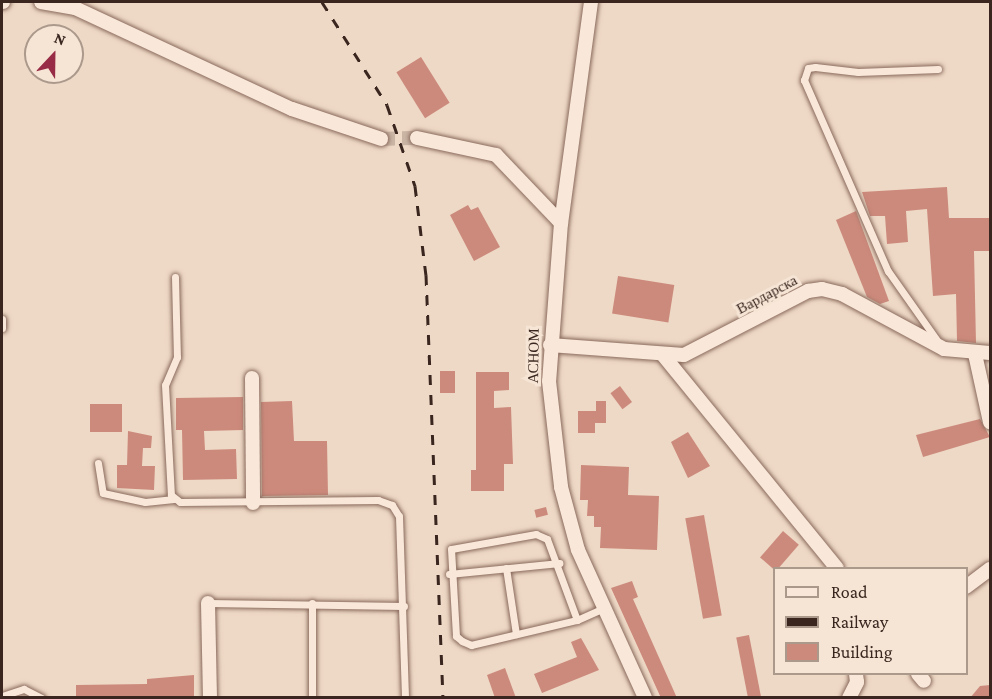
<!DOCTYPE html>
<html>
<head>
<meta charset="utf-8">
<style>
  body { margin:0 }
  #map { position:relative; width:992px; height:699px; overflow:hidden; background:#eed9c6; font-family:"Crimson Pro",serif }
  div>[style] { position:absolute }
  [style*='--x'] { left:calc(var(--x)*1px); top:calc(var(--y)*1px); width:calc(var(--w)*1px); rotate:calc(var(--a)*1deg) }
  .building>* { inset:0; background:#cc8a7c; transform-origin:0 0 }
  .minor-tunnel>* { height:14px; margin-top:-7px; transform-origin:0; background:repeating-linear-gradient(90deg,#cab5a5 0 14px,transparent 0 21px) }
  .roads { filter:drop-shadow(0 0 2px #89695b) drop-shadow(0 0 2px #89695b) }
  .service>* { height:7px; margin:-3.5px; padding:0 3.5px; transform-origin:3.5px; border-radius:3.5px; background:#f9e8d9 }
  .minor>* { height:14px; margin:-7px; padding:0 7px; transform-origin:7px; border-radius:7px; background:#f9e8d9 }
  .rail>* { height:3px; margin-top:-1.5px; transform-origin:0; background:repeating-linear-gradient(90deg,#3a261f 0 10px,transparent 0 20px) }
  span { translate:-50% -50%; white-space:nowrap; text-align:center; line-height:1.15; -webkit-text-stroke:6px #f6e5d5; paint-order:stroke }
  .street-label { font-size:15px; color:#3a261f }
  .frame { position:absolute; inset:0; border:3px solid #3a261f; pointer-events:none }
  .legend { position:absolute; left:773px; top:567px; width:195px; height:108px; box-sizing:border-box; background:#f6e5d5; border:2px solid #ab998c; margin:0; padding:8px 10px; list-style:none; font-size:18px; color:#3a261f }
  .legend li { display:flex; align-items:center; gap:12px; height:30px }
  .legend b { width:30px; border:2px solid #ab998c }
  .north { position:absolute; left:24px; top:24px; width:60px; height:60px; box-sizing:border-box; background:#f6e5d5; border:2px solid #ab998c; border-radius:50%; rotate:22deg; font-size:16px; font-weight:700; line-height:24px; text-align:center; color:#3a261f }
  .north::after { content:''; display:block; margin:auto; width:21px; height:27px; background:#982c46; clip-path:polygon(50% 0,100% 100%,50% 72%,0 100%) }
</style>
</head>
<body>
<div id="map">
  <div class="building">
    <i style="left:421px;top:57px;width:54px;height:29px;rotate:58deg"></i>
    <i style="clip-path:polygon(947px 187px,949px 218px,990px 218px,990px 251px,974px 251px,976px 343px,957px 341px,956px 294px,933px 296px,927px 209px,906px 211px,908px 242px,887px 244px,885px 216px,870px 216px,862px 192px)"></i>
    <i style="clip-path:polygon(468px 205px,471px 210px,478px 207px,500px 247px,474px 261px,450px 215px)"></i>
    <i style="clip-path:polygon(856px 211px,889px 301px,880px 304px,867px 297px,836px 220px)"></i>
    <i style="left:618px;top:276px;width:57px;height:38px;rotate:9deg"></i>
    <i style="left:440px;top:371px;width:15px;height:22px"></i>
    <i style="clip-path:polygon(476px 372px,509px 372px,509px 390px,494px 391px,494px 408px,511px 407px,513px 464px,504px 464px,504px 491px,471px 491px,471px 470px,476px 470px)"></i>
    <i style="left:620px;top:386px;width:20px;height:12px;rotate:53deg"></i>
    <i style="clip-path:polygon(243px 397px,243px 430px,204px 431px,205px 450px,236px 449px,237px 479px,183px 480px,182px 430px,176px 430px,176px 398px)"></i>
    <i style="clip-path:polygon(292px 401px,294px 441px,327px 441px,328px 495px,262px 496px,261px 402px)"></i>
    <i style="clip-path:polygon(596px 401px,606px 401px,606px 423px,595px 423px,595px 433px,578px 433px,578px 411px,596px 411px)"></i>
    <i style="left:90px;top:404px;width:32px;height:28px"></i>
    <i style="clip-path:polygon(980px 419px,990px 437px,923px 457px,916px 435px)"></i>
    <i style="clip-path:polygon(128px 431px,152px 436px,151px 448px,143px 448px,142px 466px,155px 466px,154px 490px,117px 488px,117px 465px,127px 465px)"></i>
    <i style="clip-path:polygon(688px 432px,710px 466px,688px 478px,671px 442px)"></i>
    <i style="clip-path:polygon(581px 465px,629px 467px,628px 495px,659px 496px,657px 550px,600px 548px,601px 527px,594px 527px,594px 516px,587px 516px,588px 500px,580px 500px)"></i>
    <i style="left:546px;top:507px;width:8px;height:12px;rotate:76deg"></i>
    <i style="left:704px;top:515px;width:102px;height:19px;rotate:80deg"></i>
    <i style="left:783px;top:531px;width:21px;height:35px;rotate:41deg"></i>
    <i style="clip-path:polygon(632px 581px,638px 597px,633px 599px,677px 698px,661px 698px,611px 588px)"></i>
    <i style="left:749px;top:635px;width:64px;height:13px;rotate:79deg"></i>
    <i style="clip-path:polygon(581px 638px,599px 670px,542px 693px,534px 674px,577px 657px,571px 642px)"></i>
    <i style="clip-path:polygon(505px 668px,516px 698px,495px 698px,487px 675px)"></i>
    <i style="clip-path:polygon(194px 675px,194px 698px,76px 698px,76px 685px,147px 684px,147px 679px)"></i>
    <i style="clip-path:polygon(990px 685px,990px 698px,970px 698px,980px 686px)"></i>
  </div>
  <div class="minor-tunnel">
    <i style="--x:381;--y:139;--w:36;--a:-2"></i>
  </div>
  <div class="roads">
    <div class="service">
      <i style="--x:938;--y:69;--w:80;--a:177.9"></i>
      <i style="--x:858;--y:72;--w:43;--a:-173.4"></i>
      <i style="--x:815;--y:67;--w:7;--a:172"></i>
      <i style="--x:808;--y:68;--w:13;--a:108"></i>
      <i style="--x:804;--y:80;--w:209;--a:66.3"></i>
      <i style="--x:888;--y:271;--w:87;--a:54.8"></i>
      <i style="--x:175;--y:277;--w:80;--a:88.6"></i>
      <i style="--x:177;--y:357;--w:30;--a:113"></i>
      <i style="--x:165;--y:385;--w:110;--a:86.9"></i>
      <i style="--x:171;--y:495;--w:11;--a:38"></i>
      <i style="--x:180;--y:502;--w:198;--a:-0.6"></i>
      <i style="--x:378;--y:500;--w:15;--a:20"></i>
      <i style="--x:392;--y:505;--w:13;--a:58"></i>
      <i style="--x:399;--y:516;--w:182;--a:88.1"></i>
      <i style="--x:2;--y:328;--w:9;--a:-90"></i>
      <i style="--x:98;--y:463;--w:30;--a:81"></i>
      <i style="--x:103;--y:493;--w:43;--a:12.1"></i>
      <i style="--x:145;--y:502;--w:29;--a:-6"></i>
      <i style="--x:506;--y:568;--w:67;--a:81.4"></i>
      <i style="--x:449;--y:574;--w:111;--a:-5.7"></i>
      <i style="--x:208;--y:603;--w:196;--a:0.9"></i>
      <i style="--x:312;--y:603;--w:95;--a:90"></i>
      <i style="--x:577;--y:620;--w:86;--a:-110.3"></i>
      <i style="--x:547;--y:539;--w:12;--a:-156"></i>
      <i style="--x:536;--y:534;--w:86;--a:170"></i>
      <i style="--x:451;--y:549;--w:87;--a:86.7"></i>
      <i style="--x:456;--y:636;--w:8;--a:40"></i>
      <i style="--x:462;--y:641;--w:10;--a:24"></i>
      <i style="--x:471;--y:645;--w:109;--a:-13.3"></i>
      <i style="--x:577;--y:620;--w:30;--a:-24"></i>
      <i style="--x:2;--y:696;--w:23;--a:-18"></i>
      <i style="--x:24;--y:689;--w:20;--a:27"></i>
    </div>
    <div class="minor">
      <i style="--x:2;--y:2;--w:1;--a:0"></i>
      <i style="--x:41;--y:2;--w:35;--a:10"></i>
      <i style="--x:75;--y:8;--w:239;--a:25"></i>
      <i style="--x:292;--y:109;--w:94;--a:18.6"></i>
      <i style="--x:591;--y:2;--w:223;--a:97.7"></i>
      <i style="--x:561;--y:223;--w:158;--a:94.3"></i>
      <i style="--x:549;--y:381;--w:107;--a:83.5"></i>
      <i style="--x:561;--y:487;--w:65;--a:74.9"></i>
      <i style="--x:578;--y:550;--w:162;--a:65.6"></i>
      <i style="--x:417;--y:138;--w:81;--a:12.1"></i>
      <i style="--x:496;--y:155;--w:94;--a:46.3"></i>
      <i style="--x:550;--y:345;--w:134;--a:4.3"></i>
      <i style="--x:684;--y:355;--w:140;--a:-27.3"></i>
      <i style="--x:808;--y:291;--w:14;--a:-8"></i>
      <i style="--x:822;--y:289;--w:21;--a:14"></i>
      <i style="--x:842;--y:294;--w:116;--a:28.3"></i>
      <i style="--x:944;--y:349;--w:46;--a:5"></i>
      <i style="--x:975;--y:354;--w:70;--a:77.6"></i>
      <i style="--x:663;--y:355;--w:275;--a:50.8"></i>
      <i style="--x:252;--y:378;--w:125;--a:89.5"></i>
      <i style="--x:966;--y:587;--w:30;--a:-37"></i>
      <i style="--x:208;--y:603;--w:95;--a:88.8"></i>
      <i style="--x:918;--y:674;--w:9;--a:49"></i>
      <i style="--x:849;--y:698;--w:18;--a:-63"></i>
      <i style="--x:857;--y:682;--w:8;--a:-97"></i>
    </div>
  </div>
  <div class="rail">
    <i style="--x:322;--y:2;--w:122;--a:57.7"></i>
    <i style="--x:387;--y:105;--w:86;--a:70.9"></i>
    <i style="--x:415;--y:186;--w:90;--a:83"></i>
    <i style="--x:426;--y:275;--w:423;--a:87.7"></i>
  </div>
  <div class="street-label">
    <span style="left:767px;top:295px;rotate:-28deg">Вардарска</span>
    <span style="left:534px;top:356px;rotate:-89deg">АСНОМ</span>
  </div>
  <div class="frame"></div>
  <ul class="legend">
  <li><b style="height:8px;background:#f9e8d9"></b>Road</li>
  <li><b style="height:8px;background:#3a261f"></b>Railway</li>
  <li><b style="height:16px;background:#cc8a7c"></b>Building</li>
  </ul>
  <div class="north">N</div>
</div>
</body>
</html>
